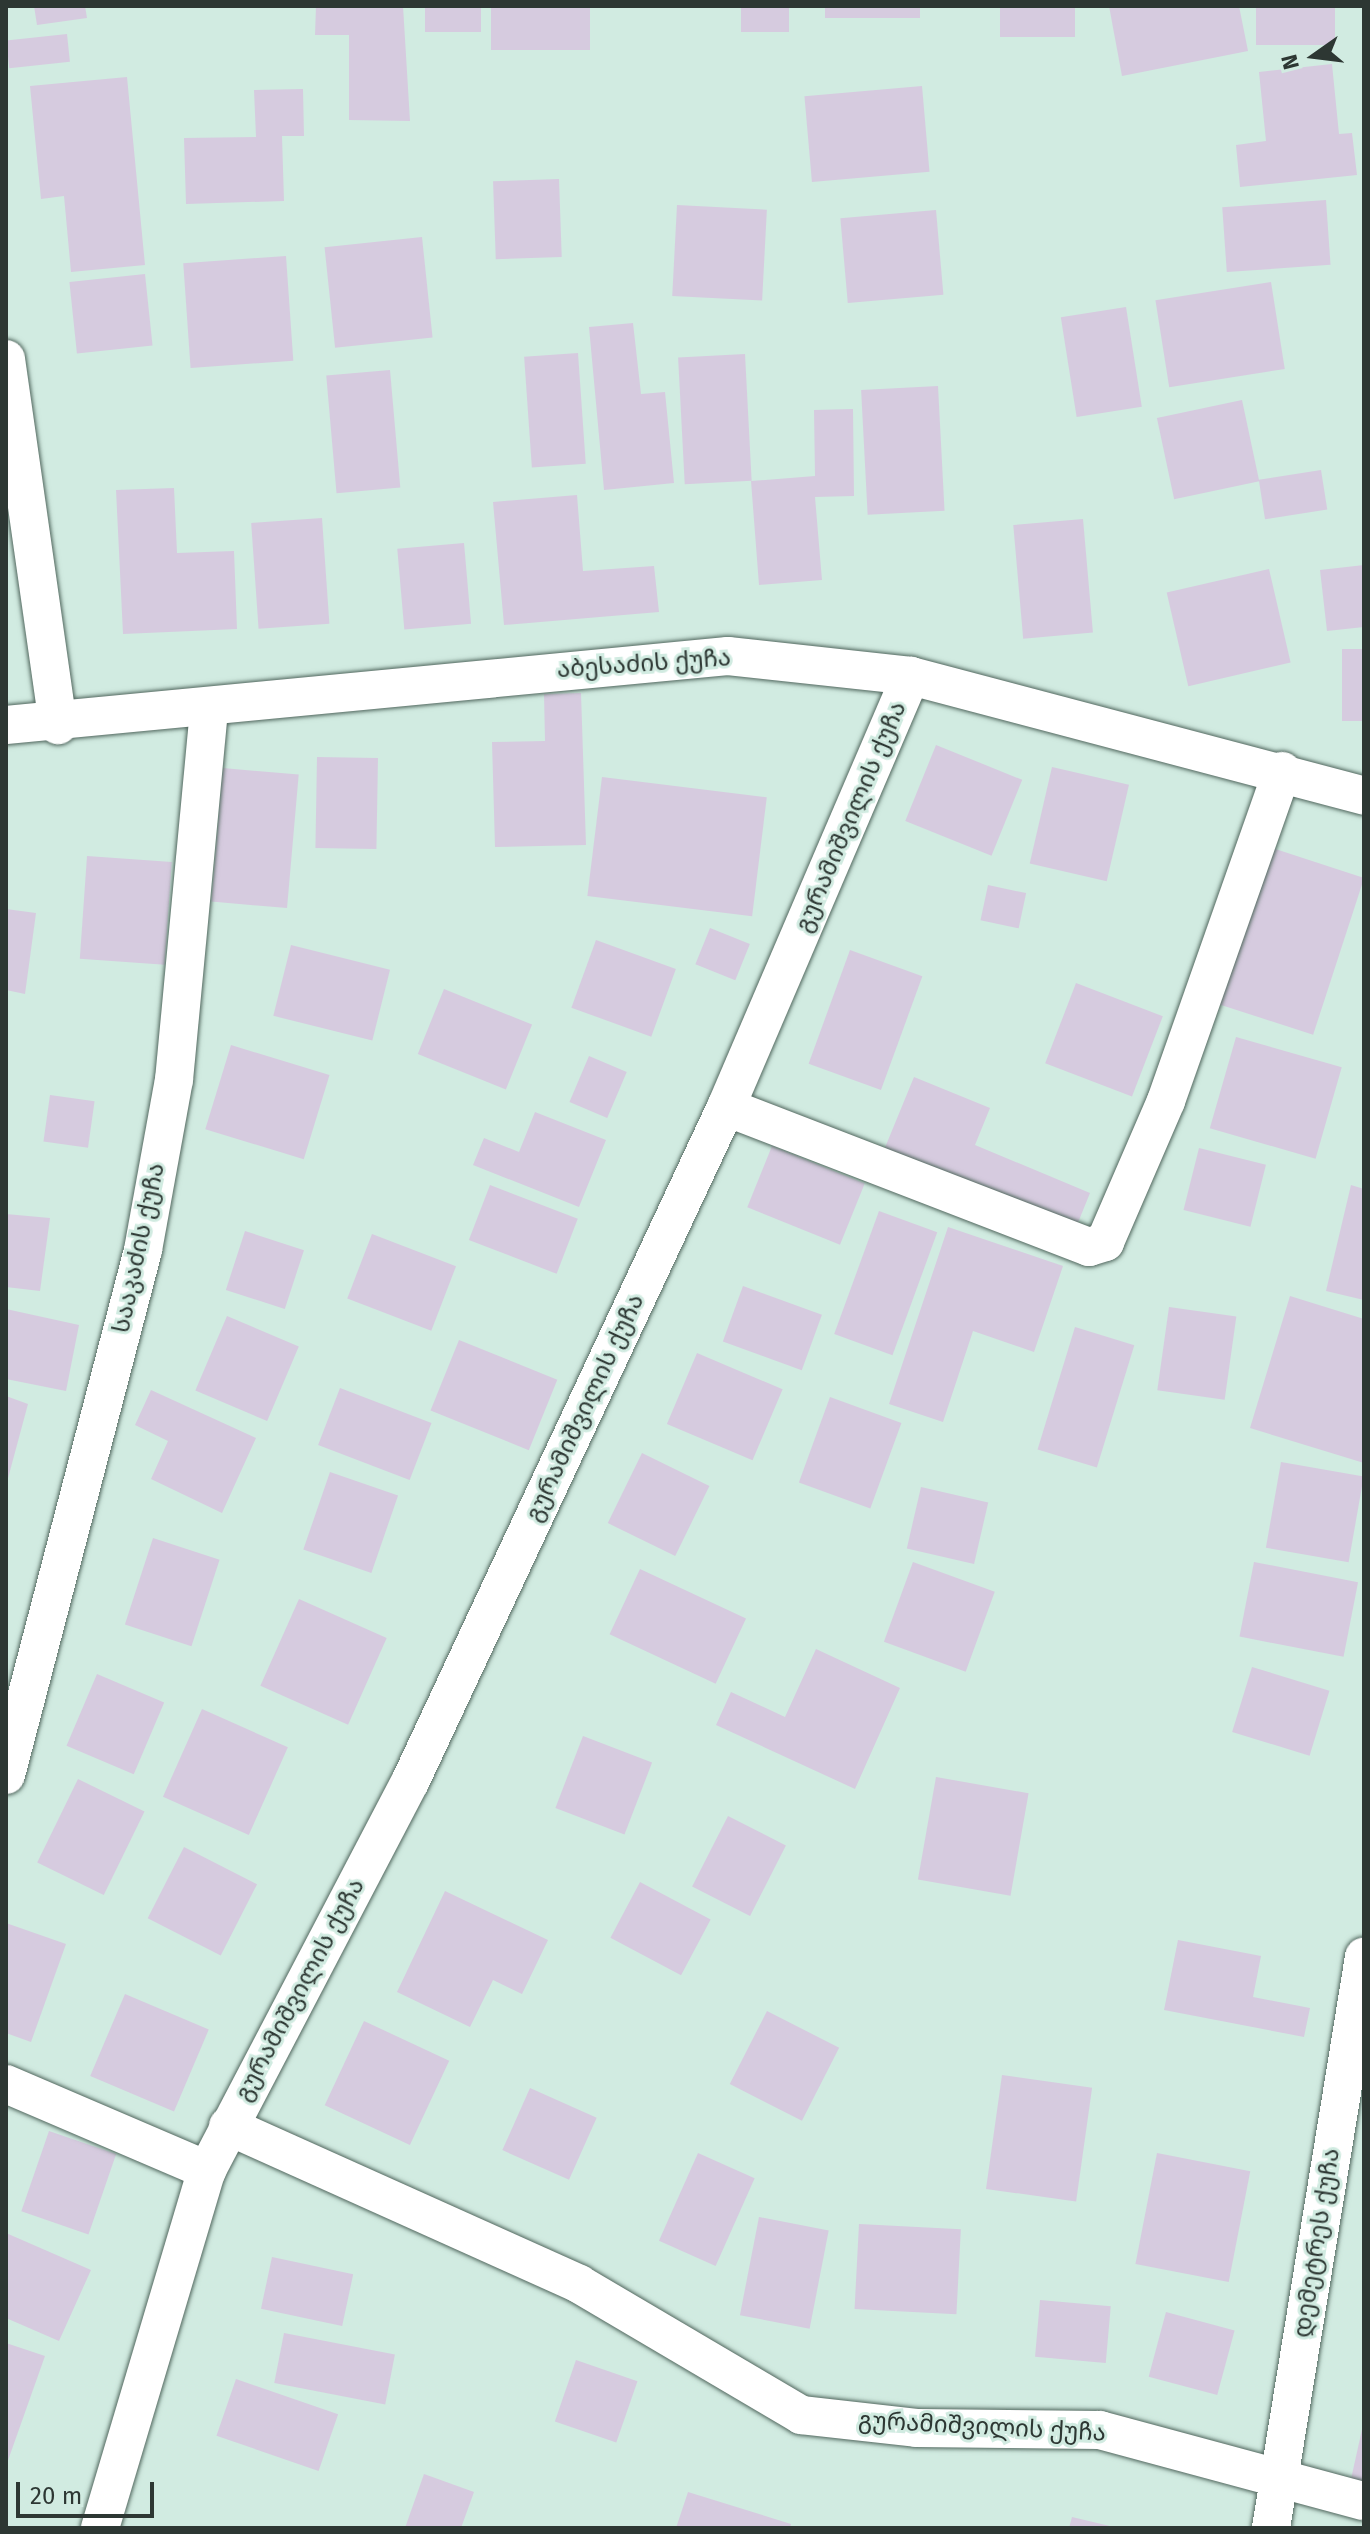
<!DOCTYPE html>
<html>
<head>
<meta charset="utf-8">
<style>
  body { margin:0 }
  #map { position:relative; width:1370px; height:2534px; overflow:hidden; background:#d1ebe1; font-family:"Fira Sans","Noto Sans Georgian",sans-serif }
  div>[style] { position:absolute }
  [style*='--x'] { left:calc(var(--x)*1px); top:calc(var(--y)*1px); width:calc(var(--w)*1px); rotate:calc(var(--a)*1deg) }
  .building>* { inset:0; background:#d6cbdf; transform-origin:0 0 }
  .roads { filter:drop-shadow(0 0 2px #51675e) drop-shadow(0 0 2px #51675e) }
  .street>* { height:38px; margin:-19px; padding:0 19px; transform-origin:19px; border-radius:19px; background:#fff }
  span { translate:-50% -50%; white-space:nowrap; text-align:center; line-height:1.15; -webkit-text-stroke:6px #d1ebe1; paint-order:stroke }
  .street-label { font-size:24px; color:#2d3733 }
  .frame { position:absolute; inset:0; border:8px solid #2d3733; pointer-events:none }
  .north { position:absolute; left:1274px; top:16px; width:80px; height:80px; -webkit-text-stroke:6px #d1ebe1; paint-order:stroke; rotate:256deg; font-size:22px; font-weight:700; line-height:32px; text-align:center; color:#2d3733 }
  .north::after { content:''; display:block; margin:auto; width:28px; height:36px; background:#2d3733; clip-path:polygon(50% 0,100% 100%,50% 72%,0 100%) }
  .scale { position:absolute; left:16px; top:2482px; width:138px; height:36px; box-sizing:border-box; border:4px solid #2d3733; border-top:0; padding-left:10px; font-size:24px; line-height:28px; white-space:nowrap; color:#2d3733; -webkit-text-stroke:6px #d1ebe1; paint-order:stroke }
</style>
</head>
<body>
<div id="map">
  <div class="building">
    <i style="clip-path:polygon(34px 6px,85px 6px,87px 18px,37px 25px)"></i>
    <i style="clip-path:polygon(316px 6px,403px 6px,410px 121px,349px 120px,349px 35px,315px 35px)"></i>
    <i style="left:425px;top:6px;width:56px;height:26px"></i>
    <i style="left:491px;top:6px;width:99px;height:44px"></i>
    <i style="left:741px;top:6px;width:48px;height:26px"></i>
    <i style="left:825px;top:6px;width:95px;height:12px"></i>
    <i style="left:1000px;top:6px;width:75px;height:31px"></i>
    <i style="clip-path:polygon(1109px 6px,1239px 6px,1248px 51px,1122px 76px)"></i>
    <i style="left:1256px;top:6px;width:79px;height:39px"></i>
    <i style="left:67px;top:34px;width:28px;height:61px;rotate:84deg"></i>
    <i style="clip-path:polygon(1332px 64px,1339px 134px,1352px 133px,1357px 175px,1240px 187px,1236px 145px,1266px 141px,1259px 72px)"></i>
    <i style="clip-path:polygon(127px 77px,145px 265px,71px 272px,64px 196px,41px 199px,30px 86px)"></i>
    <i style="left:922px;top:86px;width:86px;height:118px;rotate:85deg"></i>
    <i style="clip-path:polygon(303px 89px,304px 136px,282px 136px,284px 201px,186px 204px,184px 138px,256px 137px,254px 90px)"></i>
    <i style="left:559px;top:179px;width:78px;height:66px;rotate:88deg"></i>
    <i style="left:1326px;top:200px;width:65px;height:104px;rotate:86deg"></i>
    <i style="left:677px;top:205px;width:90px;height:91px;rotate:3deg"></i>
    <i style="left:936px;top:210px;width:85px;height:96px;rotate:85deg"></i>
    <i style="left:422px;top:237px;width:101px;height:98px;rotate:84deg"></i>
    <i style="left:286px;top:256px;width:105px;height:103px;rotate:86deg"></i>
    <i style="left:145px;top:274px;width:72px;height:76px;rotate:84deg"></i>
    <i style="left:1271px;top:282px;width:88px;height:117px;rotate:81deg"></i>
    <i style="left:1126px;top:307px;width:101px;height:66px;rotate:81deg"></i>
    <i style="clip-path:polygon(633px 323px,641px 394px,665px 392px,674px 483px,604px 490px,589px 327px)"></i>
    <i style="left:578px;top:353px;width:111px;height:54px;rotate:86deg"></i>
    <i style="left:745px;top:354px;width:127px;height:67px;rotate:87deg"></i>
    <i style="left:390px;top:370px;width:118px;height:64px;rotate:85deg"></i>
    <i style="left:938px;top:386px;width:125px;height:77px;rotate:87deg"></i>
    <i style="left:1242px;top:400px;width:83px;height:87px;rotate:78deg"></i>
    <i style="clip-path:polygon(853px 409px,854px 496px,815px 497px,822px 580px,759px 585px,751px 481px,815px 476px,814px 410px)"></i>
    <i style="left:1321px;top:470px;width:40px;height:63px;rotate:81deg"></i>
    <i style="clip-path:polygon(174px 488px,177px 553px,234px 551px,237px 629px,123px 634px,116px 490px)"></i>
    <i style="clip-path:polygon(577px 495px,583px 571px,654px 566px,659px 612px,504px 625px,493px 502px)"></i>
    <i style="left:322px;top:518px;width:106px;height:71px;rotate:86deg"></i>
    <i style="left:1083px;top:519px;width:114px;height:70px;rotate:85deg"></i>
    <i style="left:464px;top:543px;width:81px;height:67px;rotate:85deg"></i>
    <i style="clip-path:polygon(1364px 565px,1364px 627px,1327px 631px,1320px 570px)"></i>
    <i style="left:1269px;top:569px;width:96px;height:105px;rotate:77deg"></i>
    <i style="left:1364px;top:649px;width:72px;height:22px;rotate:90deg"></i>
    <i style="clip-path:polygon(581px 693px,586px 845px,495px 847px,492px 742px,545px 741px,544px 694px)"></i>
    <i style="left:936px;top:745px;width:93px;height:82px;rotate:22deg"></i>
    <i style="left:317px;top:757px;width:61px;height:91px;rotate:1deg"></i>
    <i style="left:1052px;top:767px;width:79px;height:99px;rotate:13deg"></i>
    <i style="left:223px;top:768px;width:76px;height:134px;rotate:5deg"></i>
    <i style="left:602px;top:777px;width:166px;height:120px;rotate:7deg"></i>
    <i style="left:1269px;top:847px;width:100px;height:165px;rotate:18deg"></i>
    <i style="left:87px;top:856px;width:85px;height:103px;rotate:4deg"></i>
    <i style="left:988px;top:885px;width:39px;height:36px;rotate:12deg"></i>
    <i style="clip-path:polygon(6px 909px,36px 913px,25px 994px,6px 990px)"></i>
    <i style="left:710px;top:928px;width:43px;height:39px;rotate:22deg"></i>
    <i style="left:596px;top:940px;width:85px;height:72px;rotate:20deg"></i>
    <i style="left:291px;top:945px;width:102px;height:73px;rotate:14deg"></i>
    <i style="left:850px;top:950px;width:77px;height:121px;rotate:20deg"></i>
    <i style="left:1076px;top:983px;width:93px;height:86px;rotate:21deg"></i>
    <i style="left:444px;top:989px;width:95px;height:70px;rotate:22deg"></i>
    <i style="left:1236px;top:1037px;width:110px;height:95px;rotate:16deg"></i>
    <i style="left:231px;top:1045px;width:103px;height:88px;rotate:17deg"></i>
    <i style="left:589px;top:1056px;width:41px;height:50px;rotate:23deg"></i>
    <i style="clip-path:polygon(914px 1077px,990px 1108px,975px 1145px,1090px 1193px,1075px 1230px,884px 1150px)"></i>
    <i style="left:50px;top:1095px;width:45px;height:47px;rotate:8deg"></i>
    <i style="clip-path:polygon(535px 1112px,606px 1140px,579px 1207px,473px 1165px,484px 1138px,519px 1152px)"></i>
    <i style="left:772px;top:1146px;width:100px;height:66px;rotate:22deg"></i>
    <i style="left:1199px;top:1148px;width:69px;height:64px;rotate:14deg"></i>
    <i style="left:490px;top:1185px;width:94px;height:59px;rotate:21deg"></i>
    <i style="clip-path:polygon(1351px 1185px,1364px 1189px,1364px 1300px,1326px 1291px)"></i>
    <i style="left:879px;top:1211px;width:62px;height:131px;rotate:20deg"></i>
    <i style="clip-path:polygon(6px 1214px,50px 1218px,40px 1291px,6px 1287px)"></i>
    <i style="clip-path:polygon(948px 1227px,1063px 1266px,1034px 1352px,973px 1331px,943px 1422px,889px 1404px)"></i>
    <i style="left:245px;top:1231px;width:62px;height:62px;rotate:18deg"></i>
    <i style="left:372px;top:1234px;width:90px;height:69px;rotate:21deg"></i>
    <i style="left:743px;top:1286px;width:84px;height:59px;rotate:20deg"></i>
    <i style="clip-path:polygon(1290px 1296px,1364px 1319px,1364px 1463px,1250px 1428px)"></i>
    <i style="left:1169px;top:1307px;width:68px;height:84px;rotate:8deg"></i>
    <i style="clip-path:polygon(6px 1309px,79px 1325px,66px 1391px,6px 1379px)"></i>
    <i style="left:227px;top:1316px;width:78px;height:81px;rotate:23deg"></i>
    <i style="left:1075px;top:1327px;width:62px;height:128px;rotate:17deg"></i>
    <i style="left:459px;top:1340px;width:106px;height:76px;rotate:22deg"></i>
    <i style="left:697px;top:1353px;width:93px;height:77px;rotate:23deg"></i>
    <i style="left:340px;top:1388px;width:98px;height:61px;rotate:21deg"></i>
    <i style="clip-path:polygon(151px 1390px,256px 1438px,222px 1513px,151px 1479px,168px 1441px,135px 1425px)"></i>
    <i style="clip-path:polygon(6px 1396px,28px 1404px,7px 1482px,6px 1482px)"></i>
    <i style="left:830px;top:1397px;width:76px;height:91px;rotate:20deg"></i>
    <i style="left:642px;top:1453px;width:75px;height:78px;rotate:26deg"></i>
    <i style="left:1281px;top:1462px;width:84px;height:87px;rotate:10deg"></i>
    <i style="left:330px;top:1472px;width:72px;height:82px;rotate:19deg"></i>
    <i style="left:921px;top:1487px;width:69px;height:63px;rotate:13deg"></i>
    <i style="left:153px;top:1538px;width:70px;height:91px;rotate:18deg"></i>
    <i style="left:913px;top:1562px;width:87px;height:85px;rotate:20deg"></i>
    <i style="left:1254px;top:1562px;width:106px;height:76px;rotate:11deg"></i>
    <i style="left:640px;top:1569px;width:117px;height:72px;rotate:25deg"></i>
    <i style="left:299px;top:1599px;width:96px;height:95px;rotate:24deg"></i>
    <i style="clip-path:polygon(816px 1649px,900px 1688px,855px 1789px,716px 1725px,731px 1692px,785px 1717px)"></i>
    <i style="left:1252px;top:1667px;width:81px;height:68px;rotate:17deg"></i>
    <i style="left:97px;top:1674px;width:73px;height:78px;rotate:23deg"></i>
    <i style="left:202px;top:1709px;width:94px;height:96px;rotate:24deg"></i>
    <i style="left:583px;top:1736px;width:74px;height:77px;rotate:21deg"></i>
    <i style="left:936px;top:1777px;width:94px;height:104px;rotate:10deg"></i>
    <i style="left:78px;top:1779px;width:74px;height:93px;rotate:26deg"></i>
    <i style="left:728px;top:1816px;width:65px;height:79px;rotate:27deg"></i>
    <i style="left:184px;top:1847px;width:82px;height:80px;rotate:27deg"></i>
    <i style="left:640px;top:1882px;width:80px;height:63px;rotate:28deg"></i>
    <i style="clip-path:polygon(445px 1891px,548px 1940px,522px 1994px,493px 1980px,470px 2027px,397px 1992px)"></i>
    <i style="clip-path:polygon(6px 1923px,66px 1944px,31px 2042px,6px 2033px)"></i>
    <i style="clip-path:polygon(1178px 1940px,1261px 1956px,1253px 1997px,1310px 2008px,1304px 2037px,1164px 2010px)"></i>
    <i style="left:125px;top:1994px;width:91px;height:89px;rotate:23deg"></i>
    <i style="left:767px;top:2011px;width:81px;height:82px;rotate:27deg"></i>
    <i style="left:364px;top:2021px;width:94px;height:93px;rotate:25deg"></i>
    <i style="left:1002px;top:2075px;width:91px;height:115px;rotate:8deg"></i>
    <i style="left:530px;top:2088px;width:73px;height:68px;rotate:24deg"></i>
    <i style="left:49px;top:2131px;width:71px;height:85px;rotate:19deg"></i>
    <i style="left:698px;top:2153px;width:62px;height:96px;rotate:24deg"></i>
    <i style="left:1157px;top:2153px;width:95px;height:113px;rotate:11deg"></i>
    <i style="left:759px;top:2217px;width:71px;height:100px;rotate:11deg"></i>
    <i style="left:859px;top:2224px;width:102px;height:85px;rotate:3deg"></i>
    <i style="clip-path:polygon(6px 2233px,91px 2270px,59px 2341px,6px 2318px)"></i>
    <i style="left:272px;top:2257px;width:83px;height:53px;rotate:12deg"></i>
    <i style="left:1040px;top:2300px;width:71px;height:57px;rotate:5deg"></i>
    <i style="left:1166px;top:2312px;width:71px;height:67px;rotate:15deg"></i>
    <i style="left:284px;top:2333px;width:113px;height:51px;rotate:11deg"></i>
    <i style="clip-path:polygon(6px 2343px,45px 2356px,6px 2466px)"></i>
    <i style="left:576px;top:2360px;width:65px;height:65px;rotate:19deg"></i>
    <i style="left:236px;top:2379px;width:108px;height:60px;rotate:19deg"></i>
    <i style="clip-path:polygon(1363px 2425px,1364px 2425px,1364px 2481px,1351px 2479px)"></i>
    <i style="clip-path:polygon(424px 2474px,474px 2492px,461px 2528px,405px 2528px)"></i>
    <i style="clip-path:polygon(688px 2492px,791px 2524px,790px 2528px,676px 2528px)"></i>
    <i style="clip-path:polygon(1072px 2517px,1114px 2527px,1114px 2528px,1069px 2528px)"></i>
  </div>
  <div class="roads">
    <div class="street">
      <i style="--x:6;--y:359;--w:370;--a:81.9"></i>
      <i style="--x:6;--y:725;--w:725;--a:-5.46"></i>
      <i style="--x:728;--y:656;--w:184;--a:6.2"></i>
      <i style="--x:911;--y:676;--w:469;--a:14.8"></i>
      <i style="--x:726;--y:1107;--w:389;--a:21.1"></i>
      <i style="--x:1089;--y:1247;--w:17;--a:-17"></i>
      <i style="--x:1105;--y:1242;--w:154;--a:-66.6"></i>
      <i style="--x:1166;--y:1101;--w:350;--a:-70.6"></i>
      <i style="--x:6;--y:1775;--w:543;--a:-75.37"></i>
      <i style="--x:143;--y:1250;--w:173;--a:-79.7"></i>
      <i style="--x:174;--y:1080;--w:372;--a:-84.6"></i>
      <i style="--x:6;--y:2084;--w:219;--a:23.2"></i>
      <i style="--x:228;--y:2126;--w:385;--a:24.2"></i>
      <i style="--x:579;--y:2284;--w:258;--a:30.5"></i>
      <i style="--x:801;--y:2415;--w:116;--a:6.4"></i>
      <i style="--x:916;--y:2428;--w:184;--a:0.6"></i>
      <i style="--x:1100;--y:2430;--w:273;--a:15.1"></i>
      <i style="--x:100;--y:2528;--w:374;--a:-73.4"></i>
      <i style="--x:207;--y:2170;--w:438;--a:-62.4"></i>
      <i style="--x:410;--y:1782;--w:745;--a:-64.91"></i>
      <i style="--x:726;--y:1107;--w:469;--a:-66.8"></i>
      <i style="--x:1271;--y:2528;--w:579;--a:-80.75"></i>
    </div>
  </div>
  <div class="street-label">
    <span style="left:644px;top:664px;rotate:-4deg">აბესაძის ქუჩა</span>
    <span style="left:851px;top:817px;rotate:-67deg">გურამიშვილის ქუჩა</span>
    <span style="left:139px;top:1248px;rotate:-78deg">სააკაძის ქუჩა</span>
    <span style="left:585px;top:1408px;rotate:-65deg">გურამიშვილის ქუჩა</span>
    <span style="left:300px;top:1990px;rotate:-62deg">გურამიშვილის ქუჩა</span>
    <span style="left:1317px;top:2243px;rotate:-81deg">დემეტრეს ქუჩა</span>
    <span style="left:982px;top:2427px;rotate:3deg">გურამიშვილის ქუჩა</span>
  </div>
  <div class="frame"></div>
  <div class="north">N</div>
  <div class="scale">20 m</div>
</div>
</body>
</html>
